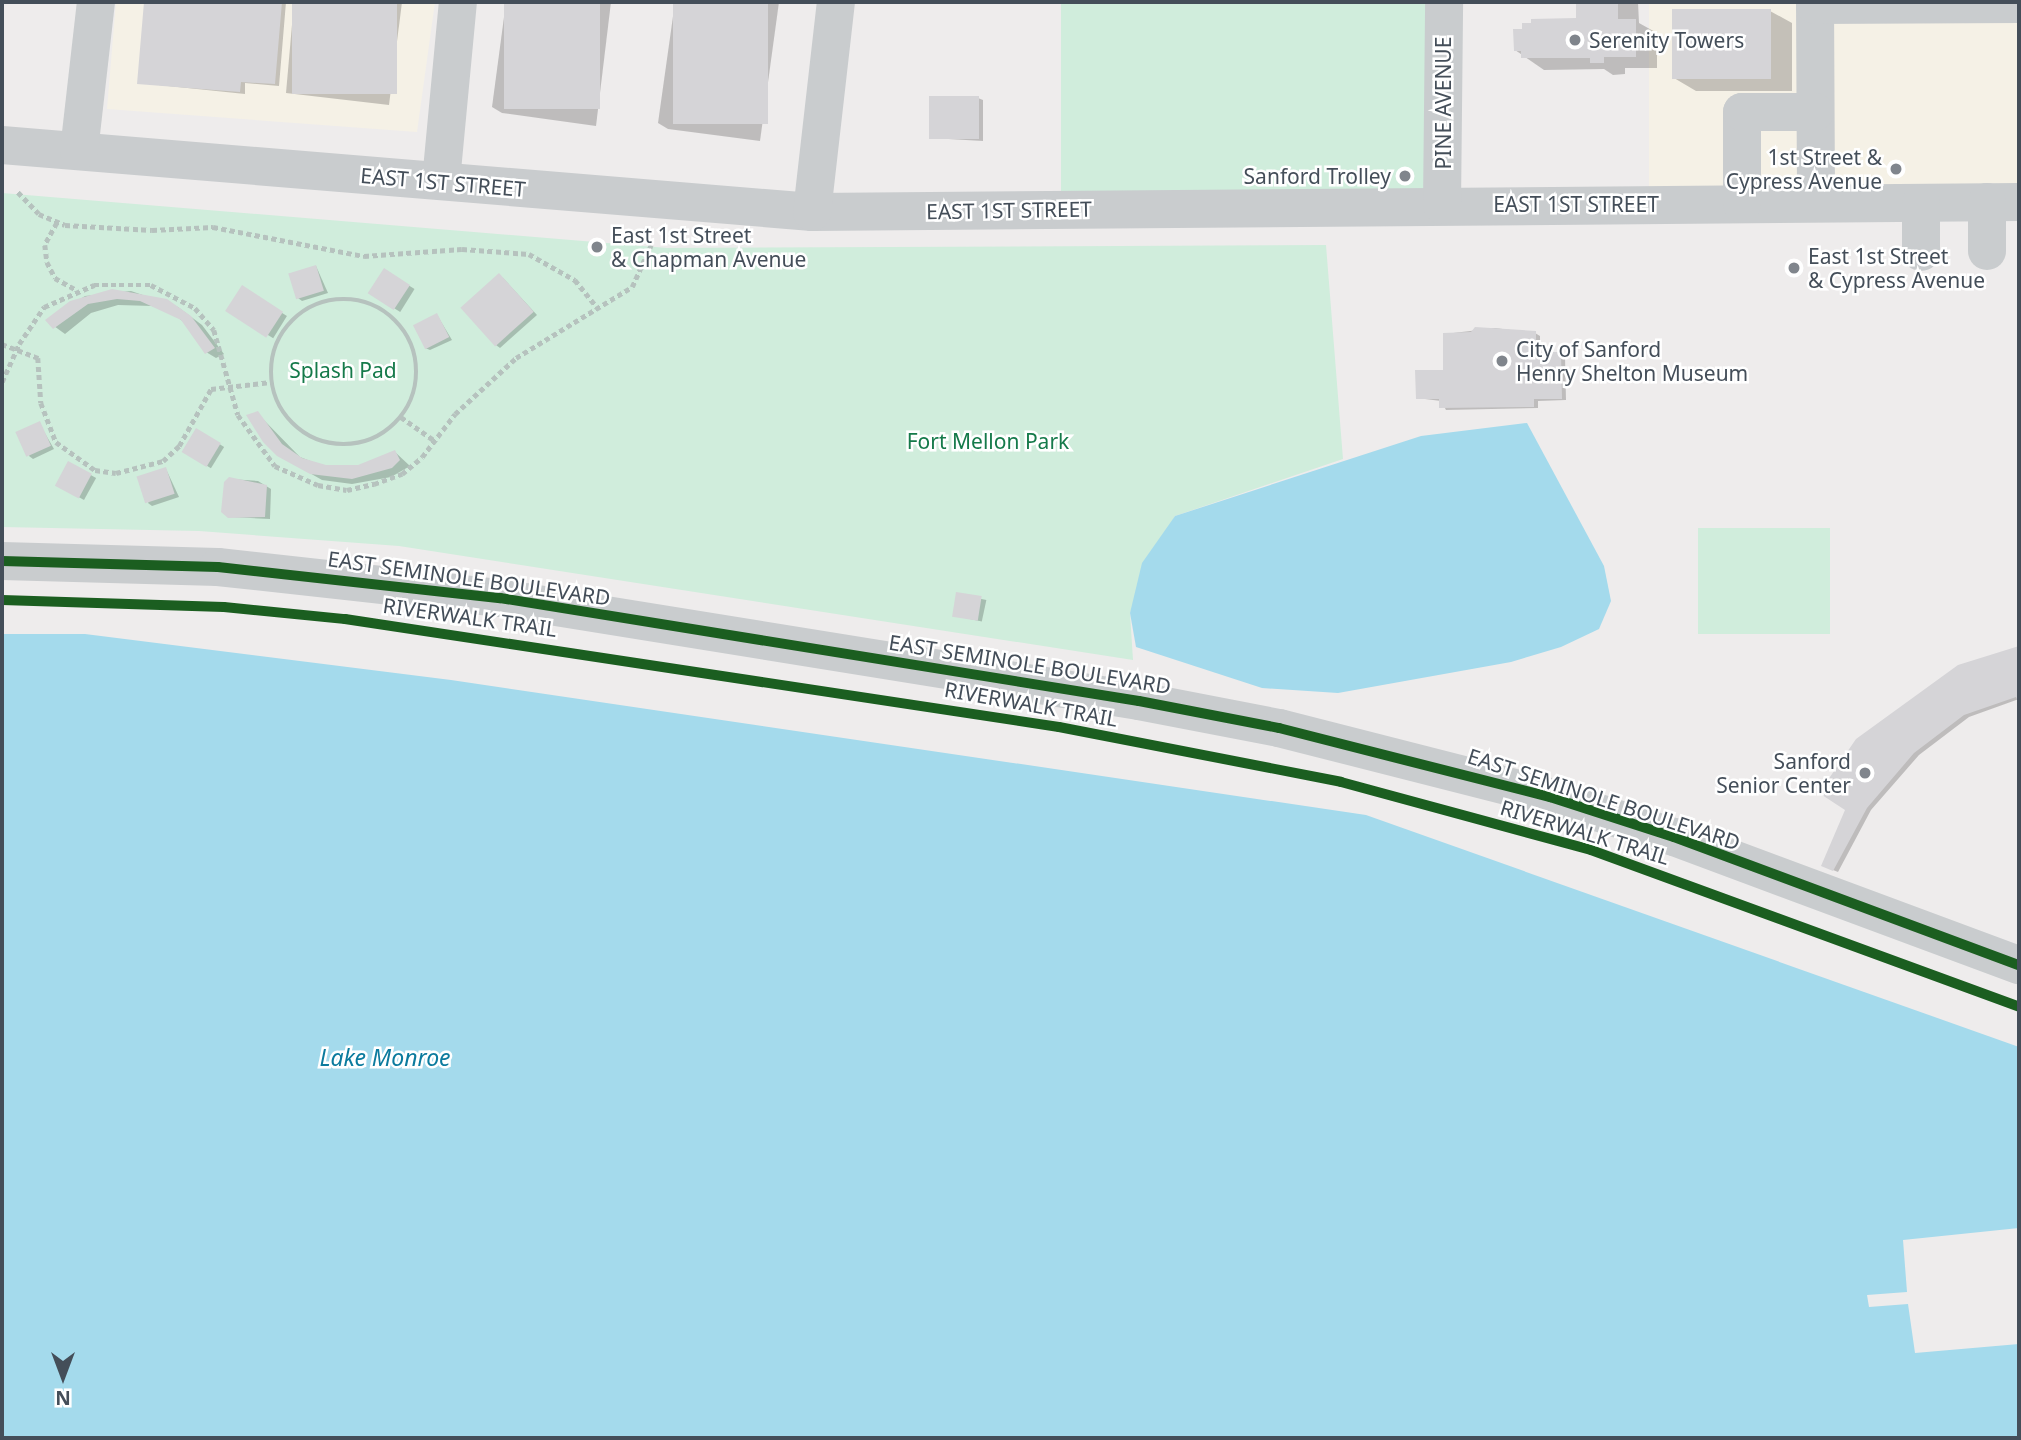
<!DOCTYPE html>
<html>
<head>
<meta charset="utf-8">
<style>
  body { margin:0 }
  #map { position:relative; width:2021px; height:1440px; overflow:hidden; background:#eeecec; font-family:"Noto Sans",sans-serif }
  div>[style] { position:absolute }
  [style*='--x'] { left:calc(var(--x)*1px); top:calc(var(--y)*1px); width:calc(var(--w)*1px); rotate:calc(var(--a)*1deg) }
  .commercial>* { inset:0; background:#f5f1e6; transform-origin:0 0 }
  .green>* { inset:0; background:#d0eddc; transform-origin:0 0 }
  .water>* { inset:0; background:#a4daec }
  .pier>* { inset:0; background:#eeecec }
  .shadow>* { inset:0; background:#0003; transform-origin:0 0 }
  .building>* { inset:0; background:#d5d4d7; transform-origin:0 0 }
  .path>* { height:4.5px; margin-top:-2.25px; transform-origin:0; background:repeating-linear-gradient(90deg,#b6c2be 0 5px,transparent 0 8.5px) }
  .path>.ring { margin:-2.25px; padding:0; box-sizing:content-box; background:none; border:4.5px solid #b6c2be; border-radius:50% }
  .minor>* { height:38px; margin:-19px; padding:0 19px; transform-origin:19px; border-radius:19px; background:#c9ccce }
  .cycleway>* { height:10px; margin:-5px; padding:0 5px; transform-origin:5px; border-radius:5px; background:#1b5e20 }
  .dots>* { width:19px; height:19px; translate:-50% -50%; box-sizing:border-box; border:4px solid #fff; border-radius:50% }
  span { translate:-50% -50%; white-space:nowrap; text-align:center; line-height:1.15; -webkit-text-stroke:5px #fff; paint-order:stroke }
  .poi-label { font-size:21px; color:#444e59 }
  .left { translate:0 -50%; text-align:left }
  .right { translate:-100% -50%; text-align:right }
  .street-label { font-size:21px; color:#444e59 }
  .park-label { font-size:21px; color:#157a4a }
  .water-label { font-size:23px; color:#0b7b9e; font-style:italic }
  .frame { position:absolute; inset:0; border:4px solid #444e59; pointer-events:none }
  .north { position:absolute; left:28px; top:1342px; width:70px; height:70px; -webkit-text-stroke:5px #fff; paint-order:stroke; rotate:180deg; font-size:19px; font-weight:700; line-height:28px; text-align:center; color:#444e59 }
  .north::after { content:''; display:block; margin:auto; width:24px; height:32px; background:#444e59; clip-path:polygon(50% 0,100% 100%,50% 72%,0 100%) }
</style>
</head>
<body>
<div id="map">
  <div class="commercial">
    <i style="clip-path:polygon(116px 2px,435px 2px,417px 132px,107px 109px)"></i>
    <i style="left:1649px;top:2px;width:152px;height:187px"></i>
    <i style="left:1828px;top:2px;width:191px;height:186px"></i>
  </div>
  <div class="green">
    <i style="left:1061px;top:2px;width:369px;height:193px"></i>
    <i style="clip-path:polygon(2px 193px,667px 248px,1326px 245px,1343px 459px,1175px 516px,1130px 613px,1133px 660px,399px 546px,199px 531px,2px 527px)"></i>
    <i style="left:1698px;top:528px;width:132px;height:106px"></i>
  </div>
  <div class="water">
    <i style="clip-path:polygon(1527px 423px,1604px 566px,1611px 601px,1599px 629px,1561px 647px,1511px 662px,1338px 693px,1262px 688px,1136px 647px,1130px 613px,1142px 563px,1175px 516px,1421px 436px)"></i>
    <i style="clip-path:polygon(2px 634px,85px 634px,451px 680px,1366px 815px,2019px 1047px,2019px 1438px,2px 1438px)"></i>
  </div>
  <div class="pier">
    <i style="clip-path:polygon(2019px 1228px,2019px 1344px,1915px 1353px,1908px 1304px,1869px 1307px,1867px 1295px,1907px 1292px,1903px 1240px)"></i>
  </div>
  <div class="shadow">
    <i style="clip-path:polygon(146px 2px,286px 2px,279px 86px,245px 83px,245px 94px,139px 83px)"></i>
    <i style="clip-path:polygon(294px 2px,402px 2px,389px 105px,286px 93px)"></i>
    <i style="clip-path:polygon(506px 2px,611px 2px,596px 126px,502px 113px,492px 107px)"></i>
    <i style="clip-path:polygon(675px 2px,779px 2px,760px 141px,668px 129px,658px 123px)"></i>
    <i style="clip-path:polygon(1578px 2px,1638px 2px,1639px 23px,1657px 33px,1657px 68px,1625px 68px,1625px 74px,1613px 75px,1604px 69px,1544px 70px,1515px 50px,1578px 20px)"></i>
    <i style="clip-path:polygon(1770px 11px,1792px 23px,1792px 91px,1696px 91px,1674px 78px)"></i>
    <i style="clip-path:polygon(978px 98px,983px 100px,983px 141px,931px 138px)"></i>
    <i style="clip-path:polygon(316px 266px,328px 293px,302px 301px,298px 298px)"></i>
    <i style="left:384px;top:270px;width:36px;height:27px;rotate:32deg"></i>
    <i style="clip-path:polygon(503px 278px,537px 315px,500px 348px,496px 345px)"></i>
    <i style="left:242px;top:288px;width:53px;height:26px;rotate:32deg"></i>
    <i style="clip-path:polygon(131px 291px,178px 307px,202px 325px,224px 354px,216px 358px,206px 352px,189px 326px,172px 313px,152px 306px,118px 305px,91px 313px,65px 334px,47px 321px,85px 296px)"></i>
    <i style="clip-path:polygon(437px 315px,452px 340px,430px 350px,425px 348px)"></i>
    <i style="clip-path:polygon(1495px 328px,1535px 333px,1540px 336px,1540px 354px,1565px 356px,1566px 400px,1538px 401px,1538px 408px,1446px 410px,1441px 401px,1417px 398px,1445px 372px,1445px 334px)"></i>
    <i style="clip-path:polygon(257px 413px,300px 457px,326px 467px,358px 467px,395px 452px,410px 466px,391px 477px,352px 484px,322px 480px,278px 455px)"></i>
    <i style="clip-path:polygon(39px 423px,54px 449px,33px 459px,29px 456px)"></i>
    <i style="left:197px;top:430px;width:32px;height:25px;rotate:32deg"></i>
    <i style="left:69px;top:463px;width:31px;height:25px;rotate:29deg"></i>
    <i style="clip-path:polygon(166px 469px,179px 497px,152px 506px,148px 503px)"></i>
    <i style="clip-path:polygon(230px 479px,258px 481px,271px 489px,270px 519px,229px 517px)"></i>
    <i style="left:958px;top:594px;width:29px;height:22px;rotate:12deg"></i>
    <i style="clip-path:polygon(2019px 648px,2019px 699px,1969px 717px,1919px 755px,1871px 810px,1838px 872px,1828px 868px,1847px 810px,1857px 740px,1959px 666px)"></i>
  </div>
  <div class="building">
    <i style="clip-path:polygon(144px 2px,282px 2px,275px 84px,241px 82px,240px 92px,137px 84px)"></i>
    <i style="left:292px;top:2px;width:105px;height:92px"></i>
    <i style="left:504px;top:2px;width:96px;height:107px"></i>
    <i style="left:673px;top:2px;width:95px;height:122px"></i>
    <i style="clip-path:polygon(1576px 2px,1618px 2px,1618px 19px,1636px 19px,1636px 57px,1604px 57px,1604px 63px,1590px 63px,1590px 58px,1521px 58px,1521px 51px,1514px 51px,1513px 29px,1522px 29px,1522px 23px,1531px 23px,1531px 19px,1576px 18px)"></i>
    <i style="left:1672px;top:9px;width:99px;height:70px"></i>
    <i style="left:929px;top:96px;width:50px;height:43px"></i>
    <i style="left:316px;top:265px;width:27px;height:29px;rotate:73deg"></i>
    <i style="left:384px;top:268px;width:31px;height:30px;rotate:33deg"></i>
    <i style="left:499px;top:273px;width:52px;height:52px;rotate:48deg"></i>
    <i style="left:242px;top:285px;width:49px;height:31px;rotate:33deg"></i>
    <i style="clip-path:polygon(112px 289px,167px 299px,191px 316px,215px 348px,205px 354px,181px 320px,140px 301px,117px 299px,88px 304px,53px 329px,45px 320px,70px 301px)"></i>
    <i style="left:437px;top:313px;width:27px;height:27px;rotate:63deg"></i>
    <i style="clip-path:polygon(1475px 327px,1536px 331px,1536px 352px,1561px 352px,1562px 399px,1534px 399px,1534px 407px,1439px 408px,1439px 399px,1416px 399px,1415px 370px,1443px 370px,1443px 333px,1471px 332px)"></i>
    <i style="clip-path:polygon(258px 411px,282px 444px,302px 458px,326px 465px,358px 465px,395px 450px,400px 460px,392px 468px,352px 479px,310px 474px,277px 456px,263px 442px,246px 415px)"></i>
    <i style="left:40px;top:421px;width:27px;height:27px;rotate:66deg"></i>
    <i style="left:196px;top:428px;width:29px;height:28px;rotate:31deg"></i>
    <i style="left:68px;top:461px;width:27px;height:28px;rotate:28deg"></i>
    <i style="left:166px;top:467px;width:28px;height:31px;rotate:72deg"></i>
    <i style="clip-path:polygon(229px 477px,267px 485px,265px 517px,228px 518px,221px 512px,224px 482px)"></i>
    <i style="left:956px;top:592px;width:26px;height:25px;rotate:9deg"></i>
    <i style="clip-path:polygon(2019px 646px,2019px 704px,2016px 697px,1964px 715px,1914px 753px,1867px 808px,1833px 871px,1821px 866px,1845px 810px,1819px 793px,1856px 739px,1958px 665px)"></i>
  </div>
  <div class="path">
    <i style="--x:18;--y:192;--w:30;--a:46"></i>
    <i style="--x:39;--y:214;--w:28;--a:23"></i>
    <i style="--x:65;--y:225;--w:87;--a:3.3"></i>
    <i style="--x:152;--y:230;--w:61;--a:-2.8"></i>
    <i style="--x:213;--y:227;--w:154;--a:10.9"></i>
    <i style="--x:364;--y:256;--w:98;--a:-4.1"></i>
    <i style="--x:462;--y:249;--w:67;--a:4.3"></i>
    <i style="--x:529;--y:254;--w:53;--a:29.5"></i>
    <i style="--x:575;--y:280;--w:36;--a:51"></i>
    <i style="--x:57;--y:223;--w:25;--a:119"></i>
    <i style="--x:45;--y:245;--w:17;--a:83"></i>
    <i style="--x:47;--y:262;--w:18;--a:63"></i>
    <i style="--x:55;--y:278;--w:25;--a:29"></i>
    <i class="ring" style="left:271px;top:299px;width:141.5px;height:141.5px"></i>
    <i style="--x:2;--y:344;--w:39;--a:21"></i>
    <i style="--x:38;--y:358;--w:45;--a:86.2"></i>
    <i style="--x:41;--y:403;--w:42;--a:69"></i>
    <i style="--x:56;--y:442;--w:48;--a:35.7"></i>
    <i style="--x:95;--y:470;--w:21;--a:8"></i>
    <i style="--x:116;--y:473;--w:49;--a:-14.3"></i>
    <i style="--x:163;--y:461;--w:22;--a:-43"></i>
    <i style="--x:179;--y:446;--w:65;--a:-60.7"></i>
    <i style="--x:211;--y:389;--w:60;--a:-6.7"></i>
    <i style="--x:2;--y:382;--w:42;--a:-65.9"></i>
    <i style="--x:19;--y:344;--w:45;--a:-56"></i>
    <i style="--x:44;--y:307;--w:55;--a:-23.7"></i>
    <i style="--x:94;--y:285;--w:57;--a:0"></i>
    <i style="--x:151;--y:285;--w:50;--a:27.6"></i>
    <i style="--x:195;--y:308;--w:29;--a:49"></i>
    <i style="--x:214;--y:330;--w:88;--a:74.2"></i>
    <i style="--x:238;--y:415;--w:63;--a:54"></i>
    <i style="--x:275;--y:466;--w:47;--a:23.8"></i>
    <i style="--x:318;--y:485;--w:29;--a:10"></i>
    <i style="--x:347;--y:490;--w:28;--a:-13"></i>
    <i style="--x:374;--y:484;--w:30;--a:-20"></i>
    <i style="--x:402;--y:474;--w:26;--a:-40"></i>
    <i style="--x:422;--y:457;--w:54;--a:-52.5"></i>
    <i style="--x:455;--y:414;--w:83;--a:-42.6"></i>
    <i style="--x:516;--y:358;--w:136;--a:-31.5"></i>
    <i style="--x:632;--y:287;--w:46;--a:-65.7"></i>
    <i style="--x:401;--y:417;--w:42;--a:35.2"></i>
  </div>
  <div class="minor">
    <i style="--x:1815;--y:2;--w:201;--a:89.7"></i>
    <i style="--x:1815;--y:5;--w:204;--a:-0.3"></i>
    <i style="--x:2;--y:145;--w:813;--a:4.73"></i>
    <i style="--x:812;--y:212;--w:1207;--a:-0.47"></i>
    <i style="--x:79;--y:151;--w:150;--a:-83.5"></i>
    <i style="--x:441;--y:181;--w:180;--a:-84.6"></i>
    <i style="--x:1987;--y:202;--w:49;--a:90"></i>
    <i style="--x:1921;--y:203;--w:49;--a:90"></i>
    <i style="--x:1742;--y:204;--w:92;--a:-90"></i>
    <i style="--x:1742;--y:112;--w:73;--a:0"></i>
    <i style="--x:1442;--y:205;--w:203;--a:-89.4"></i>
    <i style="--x:812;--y:212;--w:211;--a:-83.5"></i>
    <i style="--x:2;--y:561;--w:216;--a:1.6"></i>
    <i style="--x:218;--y:567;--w:284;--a:6.3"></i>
    <i style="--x:500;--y:598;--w:647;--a:9.16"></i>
    <i style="--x:1139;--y:701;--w:143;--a:10.9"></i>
    <i style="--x:1279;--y:728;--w:280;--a:14.3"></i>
    <i style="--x:1550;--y:797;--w:130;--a:17.9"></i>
    <i style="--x:1674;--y:837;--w:368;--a:20.4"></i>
  </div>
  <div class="cycleway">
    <i style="--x:2;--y:561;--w:216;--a:1.6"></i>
    <i style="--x:218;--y:567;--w:284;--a:6.3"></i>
    <i style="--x:500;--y:598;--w:647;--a:9.16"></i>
    <i style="--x:1139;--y:701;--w:143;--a:10.9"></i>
    <i style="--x:1279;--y:728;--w:280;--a:14.3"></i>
    <i style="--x:1550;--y:797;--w:130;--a:17.9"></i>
    <i style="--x:1674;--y:837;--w:368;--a:20.4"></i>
    <i style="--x:2;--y:600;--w:222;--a:1.8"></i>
    <i style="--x:224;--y:607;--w:122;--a:5.7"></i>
    <i style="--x:345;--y:619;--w:722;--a:8.6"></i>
    <i style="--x:1059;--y:727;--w:287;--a:11"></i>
    <i style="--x:1341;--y:782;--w:259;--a:15.2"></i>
    <i style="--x:1591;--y:850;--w:456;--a:20.1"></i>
  </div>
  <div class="dots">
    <i style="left:1575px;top:40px;background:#80858c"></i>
    <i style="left:1896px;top:169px;background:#80858c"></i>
    <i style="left:1405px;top:176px;background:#80858c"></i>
    <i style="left:597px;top:247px;background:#80858c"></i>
    <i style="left:1794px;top:268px;background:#80858c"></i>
    <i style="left:1502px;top:361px;background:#80858c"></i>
    <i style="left:1865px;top:773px;background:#80858c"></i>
  </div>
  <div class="poi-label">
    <span class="left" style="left:1589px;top:40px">Serenity Towers</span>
    <span class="right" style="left:1882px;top:169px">1st Street &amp;<br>Cypress Avenue</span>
    <span class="right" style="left:1391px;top:176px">Sanford Trolley</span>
    <span class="left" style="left:611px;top:247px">East 1st Street<br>&amp; Chapman Avenue</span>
    <span class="left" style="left:1808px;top:268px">East 1st Street<br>&amp; Cypress Avenue</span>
    <span class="left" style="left:1516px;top:361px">City of Sanford<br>Henry Shelton Museum</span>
    <span class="right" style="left:1851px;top:773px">Sanford<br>Senior Center</span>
  </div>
  <div class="street-label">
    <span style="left:1443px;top:103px;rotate:-90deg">PINE AVENUE</span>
    <span style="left:443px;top:182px;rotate:5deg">EAST 1ST STREET</span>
    <span style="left:1576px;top:204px">EAST 1ST STREET</span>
    <span style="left:1009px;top:210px;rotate:-1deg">EAST 1ST STREET</span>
    <span style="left:469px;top:578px;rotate:8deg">EAST SEMINOLE BOULEVARD</span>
    <span style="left:470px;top:617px;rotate:8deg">RIVERWALK TRAIL</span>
    <span style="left:1030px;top:664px;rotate:9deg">EAST SEMINOLE BOULEVARD</span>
    <span style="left:1031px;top:704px;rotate:10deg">RIVERWALK TRAIL</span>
    <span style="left:1604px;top:799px;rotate:18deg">EAST SEMINOLE BOULEVARD</span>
    <span style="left:1585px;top:832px;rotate:17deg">RIVERWALK TRAIL</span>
  </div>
  <div class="park-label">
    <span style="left:343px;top:370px">Splash Pad</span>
    <span style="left:988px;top:441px">Fort Mellon Park</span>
  </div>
  <div class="water-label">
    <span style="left:385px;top:1057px">Lake Monroe</span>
  </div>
  <div class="frame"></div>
  <div class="north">N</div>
</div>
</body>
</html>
